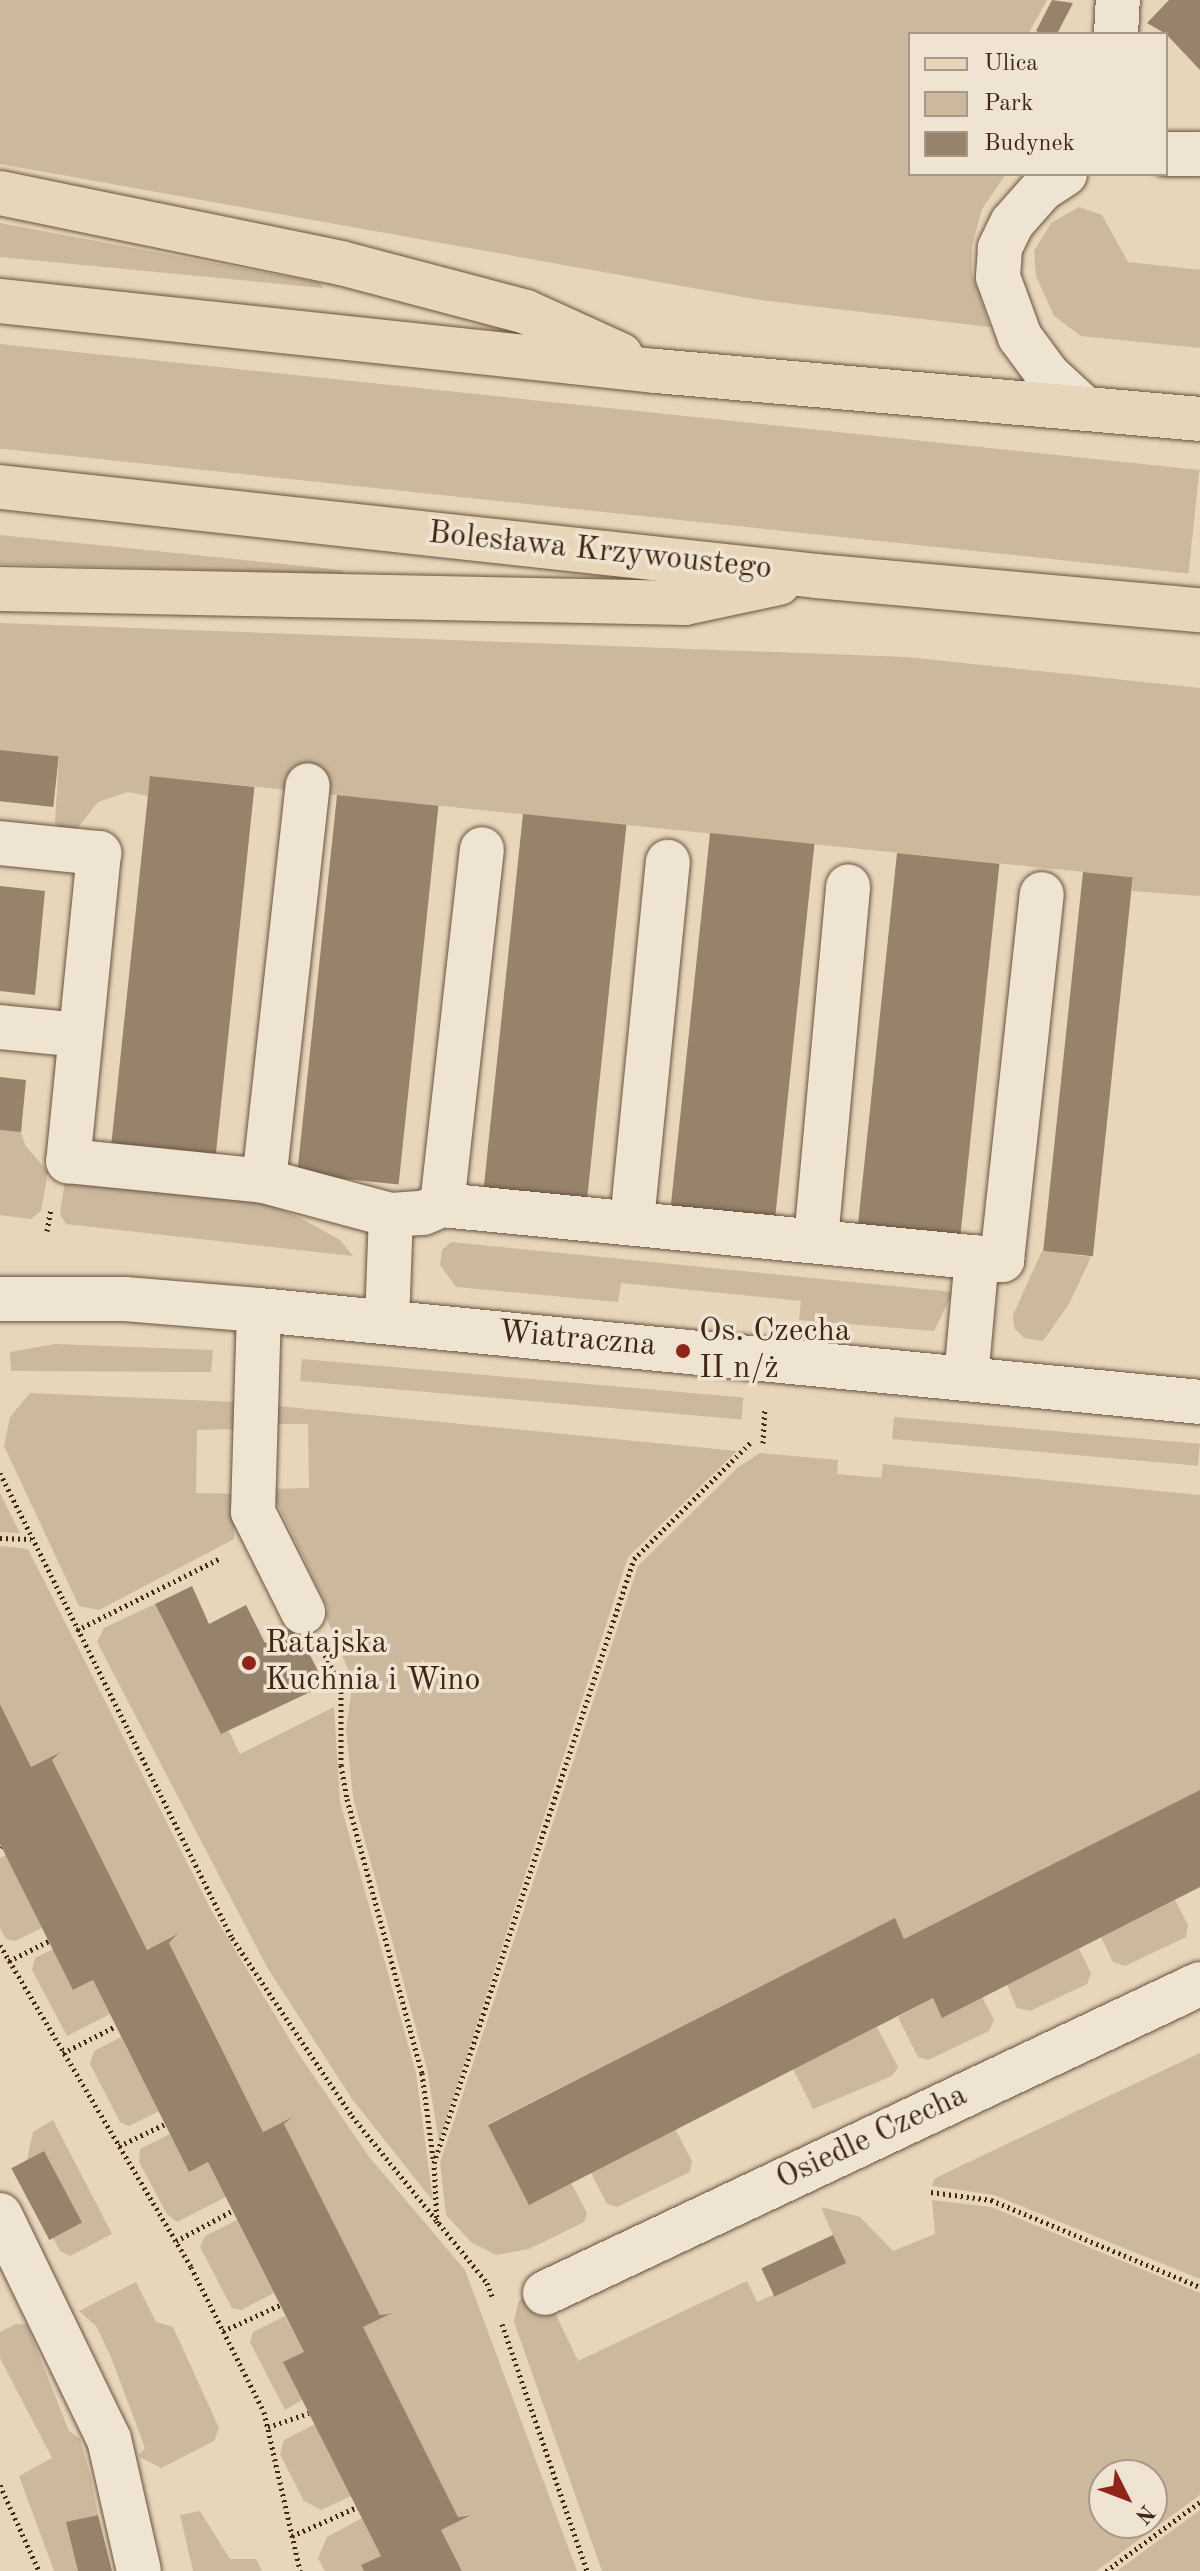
<!DOCTYPE html>
<html>
<head>
<meta charset="utf-8">
<style>
  body { margin:0 }
  #map { position:relative; width:1200px; height:2571px; overflow:hidden; background:#e7d6b9; font-family:"Old Standard TT",serif }
  div>[style] { position:absolute }
  [style*='--x'] { left:calc(var(--x)*1px); top:calc(var(--y)*1px); width:calc(var(--w)*1px); rotate:calc(var(--a)*1deg) }
  .green>* { inset:0; background:#cbb89d; transform-origin:0 0 }
  .building>* { inset:0; background:#97826b; transform-origin:0 0 }
  .path>* { height:5px; margin-top:-2.5px; transform-origin:0; background:repeating-linear-gradient(90deg,#412616 0 2px,transparent 0 6px) }
  .roads { filter:drop-shadow(0 0 2px #6a523f) drop-shadow(0 0 2px #6a523f) }
  .minor>* { height:44px; margin:-22px; padding:0 22px; transform-origin:22px; border-radius:22px; background:#efe4d2 }
  .major>* { height:44px; margin:-22px; padding:0 22px; transform-origin:22px; border-radius:22px; background:#e7d6b9 }
  .dots>* { width:22px; height:22px; translate:-50% -50%; box-sizing:border-box; border:4px solid #efe4d2; border-radius:50% }
  span { translate:-50% -50%; white-space:nowrap; text-align:center; line-height:1.15; -webkit-text-stroke:7px #efe4d2; paint-order:stroke }
  .street-label { font-size:32px; color:#412616 }
  .poi-label { font-size:32px; color:#412616 }
  .left { translate:0 -50%; text-align:left }
  .legend { position:absolute; left:908px; top:32px; width:260px; height:144px; box-sizing:border-box; background:#efe4d2; border:2px solid #a99887; margin:0; padding:10px 14px; list-style:none; font-size:24px; color:#412616 }
  .legend li { display:flex; align-items:center; gap:16px; height:40px }
  .legend b { width:40px; border:2px solid #a99887 }
  .north { position:absolute; left:1088px; top:2459px; width:80px; height:80px; box-sizing:border-box; background:#efe4d2; border:2px solid #a99887; border-radius:50%; rotate:132deg; font-size:22px; font-weight:700; line-height:32px; text-align:center; color:#412616 }
  .north::after { content:''; display:block; margin:auto; width:28px; height:36px; background:#8f2418; clip-path:polygon(50% 0,100% 100%,50% 72%,0 100%) }
</style>
</head>
<body>
<div id="map">
  <div class="green">
    <i style="clip-path:polygon(0 0,1047px 0,1028px 34px,910px 34px,910px 174px,1006px 174px,982px 209px,972px 246px,972px 273px,990px 327px,760px 300px,0 164px)"></i>
    <i style="clip-path:polygon(1079px 207px,1102px 215px,1128px 262px,1200px 270px,1200px 348px,1081px 336px,1054px 316px,1036px 276px,1034px 251px,1051px 223px)"></i>
    <i style="clip-path:polygon(0 223px,320px 283px,323px 288px,0 257px)"></i>
    <i style="left:0;top:344px;width:1206px;height:104px;rotate:6deg"></i>
    <i style="clip-path:polygon(0 535px,342px 570px,345px 574px,0 564px)"></i>
    <i style="clip-path:polygon(0 623px,906px 657px,1200px 688px,1200px 896px,1132px 891px,1133px 877px,151px 776px,148px 796px,128px 792px,98px 802px,76px 830px,64px 833px,55px 823px,59px 756px,0 750px)"></i>
    <i style="clip-path:polygon(0 1130px,21px 1132px,25px 1145px,48px 1172px,41px 1211px,31px 1219px,0 1215px)"></i>
    <i style="clip-path:polygon(66px 1174px,229px 1190px,295px 1215px,340px 1240px,353px 1256px,66px 1224px,60px 1214px)"></i>
    <i style="clip-path:polygon(451px 1242px,953px 1292px,934px 1331px,799px 1320px,801px 1301px,621px 1283px,618px 1302px,456px 1287px,440px 1265px,442px 1250px)"></i>
    <i style="clip-path:polygon(1042px 1251px,1091px 1257px,1069px 1304px,1043px 1341px,1024px 1338px,1014px 1328px,1013px 1315px)"></i>
    <i style="clip-path:polygon(55px 1344px,213px 1350px,211px 1372px,11px 1371px,10px 1352px)"></i>
    <i style="left:302px;top:1359px;width:443px;height:22px;rotate:5deg"></i>
    <i style="clip-path:polygon(30px 1393px,237px 1402px,237px 1429px,197px 1430px,196px 1493px,237px 1494px,234px 1539px,99px 1610px,79px 1606px,4px 1446px,10px 1417px)"></i>
    <i style="clip-path:polygon(267px 1405px,737px 1451px,628px 1557px,439px 2142px,427px 2069px,353px 1797px,346px 1729px,353px 1681px,326px 1617px,328px 1608px,270px 1489px,309px 1488px,308px 1424px,268px 1424px)"></i>
    <i style="left:894px;top:1417px;width:307px;height:22px;rotate:5deg"></i>
    <i style="clip-path:polygon(760px 1453px,838px 1460px,837px 1474px,881px 1478px,883px 1464px,1200px 1495px,1200px 1790px,904px 1939px,895px 1919px,488px 2124px,529px 2204px,570px 2181px,587px 2213px,584px 2222px,529px 2249px,496px 2255px,471px 2242px,446px 2215px,440px 2163px,638px 1566px,737px 1468px)"></i>
    <i style="clip-path:polygon(0 1493px,20px 1533px,0 1532px)"></i>
    <i style="clip-path:polygon(0 1546px,28px 1549px,212px 1912px,298px 2053px,370px 2158px,465px 2270px,577px 2571px,462px 2571px,441px 2530px,470px 2514px,458px 2517px,363px 2327px,392px 2312px,380px 2315px,284px 2124px,294px 2117px,263px 2132px,169px 1943px,179px 1935px,147px 1950px,52px 1760px,62px 1752px,31px 1767px,0 1704px)"></i>
    <i style="clip-path:polygon(155px 1604px,221px 1733px,228px 1729px,240px 1754px,334px 1707px,340px 1802px,416px 2073px,433px 2201px,352px 2099px,267px 1967px,97px 1642px,104px 1628px)"></i>
    <i style="clip-path:polygon(6px 1855px,42px 1928px,15px 1941px,6px 1939px,0 1928px,0 1858px)"></i>
    <i style="clip-path:polygon(1175px 1900px,1188px 1925px,1186px 1937px,1125px 1966px,1113px 1962px,1101px 1937px)"></i>
    <i style="clip-path:polygon(53px 1949px,74px 1990px,93px 1980px,110px 2014px,67px 2036px,32px 1970px,35px 1958px)"></i>
    <i style="clip-path:polygon(1079px 1949px,1091px 1973px,1087px 1984px,1030px 2011px,1017px 2008px,1007px 1985px)"></i>
    <i style="clip-path:polygon(982px 1997px,994px 2020px,989px 2031px,928px 2060px,918px 2057px,898px 2017px,933px 1998px,942px 2017px)"></i>
    <i style="clip-path:polygon(877px 2027px,898px 2067px,892px 2076px,813px 2109px,793px 2069px)"></i>
    <i style="clip-path:polygon(121px 2037px,159px 2111px,129px 2126px,120px 2122px,90px 2064px,94px 2051px)"></i>
    <i style="clip-path:polygon(1200px 2053px,1200px 2279px,994px 2195px,932px 2186px,934px 2179px,952px 2170px)"></i>
    <i style="clip-path:polygon(53px 2120px,112px 2234px,70px 2256px,60px 2251px,53px 2238px,81px 2222px,44px 2151px,27px 2160px,33px 2132px)"></i>
    <i style="clip-path:polygon(675px 2129px,692px 2161px,690px 2172px,617px 2207px,607px 2204px,590px 2171px)"></i>
    <i style="clip-path:polygon(170px 2134px,189px 2171px,208px 2162px,226px 2197px,177px 2222px,167px 2214px,139px 2162px,140px 2149px)"></i>
    <i style="clip-path:polygon(evenodd,932px 2200px,991px 2207px,1200px 2293px,1200px 2495px,1096px 2571px,602px 2571px,514px 2322px,518px 2303px,529px 2288px,539px 2279px,578px 2361px,747px 2281px,757px 2302px,845px 2263px,821px 2207px,860px 2217px,893px 2251px,935px 2234px,932px 2200px,1104px 2475px,1152px 2475px,1152px 2523px,1104px 2523px,1104px 2475px)"></i>
    <i style="clip-path:polygon(237px 2220px,274px 2293px,241px 2310px,232px 2308px,200px 2247px,205px 2236px)"></i>
    <i style="clip-path:polygon(136px 2282px,156px 2322px,173px 2327px,219px 2428px,214px 2441px,161px 2468px,138px 2456px,145px 2448px,111px 2357px,96px 2326px,79px 2311px)"></i>
    <i style="clip-path:polygon(285px 2316px,304px 2352px,302px 2400px,285px 2410px,250px 2342px,253px 2332px)"></i>
    <i style="clip-path:polygon(16px 2324px,27px 2325px,69px 2431px,80px 2439px,91px 2478px,98px 2515px,67px 2523px,78px 2571px,54px 2571px,19px 2476px,52px 2458px,0 2358px,0 2332px)"></i>
    <i style="clip-path:polygon(315px 2424px,351px 2496px,321px 2510px,304px 2501px,280px 2454px,284px 2440px)"></i>
    <i style="clip-path:polygon(1200px 2510px,1200px 2571px,1117px 2571px)"></i>
    <i style="clip-path:polygon(200px 2511px,230px 2559px,256px 2559px,262px 2571px,193px 2571px,180px 2515px)"></i>
    <i style="clip-path:polygon(362px 2518px,381px 2556px,362px 2565px,364px 2571px,325px 2571px,318px 2558px,327px 2537px)"></i>
  </div>
  <div class="building">
    <i style="clip-path:polygon(1052px 0,1073px 3px,1057px 34px,1043px 34px,1036px 31px)"></i>
    <i style="clip-path:polygon(1169px 0,1200px 0,1200px 70px,1166px 34px,1147px 23px)"></i>
    <i style="left:0;top:750px;width:59px;height:51px;rotate:6deg"></i>
    <i style="left:150px;top:776px;width:105px;height:381px;rotate:6deg"></i>
    <i style="left:337px;top:795px;width:102px;height:381px;rotate:6deg"></i>
    <i style="left:523px;top:814px;width:104px;height:381px;rotate:6deg"></i>
    <i style="left:710px;top:833px;width:105px;height:382px;rotate:6deg"></i>
    <i style="left:897px;top:853px;width:103px;height:381px;rotate:6deg"></i>
    <i style="left:1083px;top:872px;width:50px;height:381px;rotate:6deg"></i>
    <i style="clip-path:polygon(0 886px,45px 891px,35px 995px,0 991px)"></i>
    <i style="clip-path:polygon(0 1077px,26px 1080px,21px 1132px,0 1130px)"></i>
    <i style="clip-path:polygon(192px 1586px,209px 1624px,246px 1605px,265px 1643px,295px 1625px,325px 1685px,221px 1734px,155px 1604px)"></i>
    <i style="clip-path:polygon(0 1704px,31px 1767px,61px 1752px,52px 1760px,147px 1950px,178px 1934px,169px 1943px,263px 2132px,293px 2117px,284px 2124px,380px 2315px,392px 2313px,363px 2327px,458px 2517px,471px 2515px,441px 2530px,462px 2571px,364px 2571px,361px 2565px,381px 2556px,283px 2362px,304px 2352px,208px 2162px,189px 2172px,93px 1980px,73px 1990px,0 1844px)"></i>
    <i style="clip-path:polygon(1200px 1790px,1200px 1887px,942px 2018px,933px 1998px,529px 2205px,488px 2125px,895px 1918px,904px 1939px)"></i>
    <i style="left:44px;top:2151px;width:81px;height:37px;rotate:62deg"></i>
    <i style="left:833px;top:2235px;width:31px;height:79px;rotate:65deg"></i>
    <i style="clip-path:polygon(98px 2515px,112px 2571px,78px 2571px,66px 2522px)"></i>
  </div>
  <div class="path">
    <i style="--x:47;--y:1231;--w:22;--a:-80"></i>
    <i style="--x:763;--y:1443;--w:33;--a:-87"></i>
    <i style="--x:0;--y:1473;--w:520;--a:63.48"></i>
    <i style="--x:232;--y:1938;--w:215;--a:56"></i>
    <i style="--x:352;--y:2116;--w:215;--a:51"></i>
    <i style="--x:487;--y:2283;--w:14;--a:69"></i>
    <i style="--x:0;--y:1538;--w:31;--a:2"></i>
    <i style="--x:77;--y:1630;--w:159;--a:-26.6"></i>
    <i style="--x:325;--y:1655;--w:35;--a:63"></i>
    <i style="--x:341;--y:1686;--w:79;--a:90"></i>
    <i style="--x:341;--y:1765;--w:35;--a:80"></i>
    <i style="--x:347;--y:1799;--w:284;--a:74.7"></i>
    <i style="--x:422;--y:2073;--w:86;--a:82.6"></i>
    <i style="--x:0;--y:1847;--w:1;--a:-45"></i>
    <i style="--x:0;--y:1945;--w:374;--a:59.3"></i>
    <i style="--x:191;--y:2267;--w:162;--a:63.3"></i>
    <i style="--x:264;--y:2412;--w:163;--a:77.2"></i>
    <i style="--x:9;--y:1961;--w:45;--a:-26.6"></i>
    <i style="--x:63;--y:2053;--w:59;--a:-27"></i>
    <i style="--x:119;--y:2146;--w:51;--a:-25.6"></i>
    <i style="--x:931;--y:2192;--w:61;--a:7.6"></i>
    <i style="--x:991;--y:2200;--w:226;--a:22.6"></i>
    <i style="--x:437;--y:2223;--w:60;--a:-92.9"></i>
    <i style="--x:434;--y:2163;--w:636;--a:-71.68"></i>
    <i style="--x:634;--y:1559;--w:167;--a:-45"></i>
    <i style="--x:176;--y:2241;--w:64;--a:-28.2"></i>
    <i style="--x:502;--y:2324;--w:261;--a:71"></i>
    <i style="--x:223;--y:2331;--w:63;--a:-24.5"></i>
    <i style="--x:268;--y:2427;--w:43;--a:-18.9"></i>
    <i style="--x:0;--y:2485;--w:94;--a:65.6"></i>
    <i style="--x:292;--y:2536;--w:71;--a:-24"></i>
    <i style="--x:1106;--y:2571;--w:117;--a:-36.3"></i>
  </div>
  <div class="roads">
    <div class="minor">
      <i style="--x:1116;--y:34;--w:34;--a:-87"></i>
      <i style="--x:1166;--y:154;--w:34;--a:0"></i>
      <i style="--x:1065;--y:174;--w:27;--a:147"></i>
      <i style="--x:1042;--y:189;--w:45;--a:131.4"></i>
      <i style="--x:1012;--y:223;--w:28;--a:116"></i>
      <i style="--x:1000;--y:248;--w:29;--a:94"></i>
      <i style="--x:998;--y:277;--w:64;--a:69.9"></i>
      <i style="--x:1020;--y:337;--w:47;--a:53.6"></i>
      <i style="--x:1048;--y:375;--w:49;--a:42.5"></i>
      <i style="--x:0;--y:843;--w:100;--a:5.8"></i>
      <i style="--x:99;--y:853;--w:310;--a:95.7"></i>
      <i style="--x:68;--y:1161;--w:197;--a:5.8"></i>
      <i style="--x:264;--y:1181;--w:131;--a:15"></i>
      <i style="--x:391;--y:1215;--w:32;--a:-4"></i>
      <i style="--x:423;--y:1213;--w:21;--a:-23"></i>
      <i style="--x:442;--y:1205;--w:563;--a:5.61"></i>
      <i style="--x:1002;--y:1260;--w:368;--a:-83.8"></i>
      <i style="--x:0;--y:1027;--w:80;--a:5.7"></i>
      <i style="--x:264;--y:1181;--w:398;--a:-83.7"></i>
      <i style="--x:442;--y:1205;--w:358;--a:-83.6"></i>
      <i style="--x:632;--y:1221;--w:361;--a:-84.3"></i>
      <i style="--x:816;--y:1240;--w:355;--a:-84.8"></i>
      <i style="--x:0;--y:1299;--w:125;--a:0"></i>
      <i style="--x:125;--y:1299;--w:134;--a:4.7"></i>
      <i style="--x:259;--y:1310;--w:945;--a:5.58"></i>
      <i style="--x:259;--y:1310;--w:202;--a:91.7"></i>
      <i style="--x:253;--y:1512;--w:112;--a:63.4"></i>
      <i style="--x:387;--y:1322;--w:107;--a:-87.9"></i>
      <i style="--x:966;--y:1378;--w:121;--a:-84.8"></i>
      <i style="--x:0;--y:2215;--w:249;--a:64.1"></i>
      <i style="--x:109;--y:2439;--w:135;--a:77.2"></i>
      <i style="--x:545;--y:2293;--w:724;--a:-25.26"></i>
    </div>
    <div class="major">
      <i style="--x:0;--y:193;--w:348;--a:11.6"></i>
      <i style="--x:341;--y:263;--w:191;--a:14.8"></i>
      <i style="--x:526;--y:312;--w:104;--a:24.4"></i>
      <i style="--x:0;--y:301;--w:660;--a:6.09"></i>
      <i style="--x:656;--y:371;--w:546;--a:5.04"></i>
      <i style="--x:0;--y:487;--w:821;--a:6.22"></i>
      <i style="--x:816;--y:576;--w:386;--a:5.1"></i>
      <i style="--x:0;--y:589;--w:685;--a:1.17"></i>
      <i style="--x:685;--y:603;--w:96;--a:-12"></i>
    </div>
  </div>
  <div class="dots">
    <i style="left:683px;top:1351px;background:#8f2418"></i>
    <i style="left:249px;top:1663px;background:#8f2418"></i>
  </div>
  <div class="street-label">
    <span style="left:600px;top:552px;rotate:6deg">Bolesława Krzywoustego</span>
    <span style="left:577px;top:1340px;rotate:5deg">Wiatraczna</span>
    <span style="left:872px;top:2138px;rotate:-25deg">Osiedle Czecha</span>
  </div>
  <div class="poi-label">
    <span class="left" style="left:699px;top:1351px">Os. Czecha<br>II n/ż</span>
    <span class="left" style="left:265px;top:1663px">Ratajska<br>Kuchnia i Wino</span>
  </div>
  <ul class="legend">
  <li><b style="height:10px;background:#e7d6b9"></b>Ulica</li>
  <li><b style="height:22px;background:#cbb89d"></b>Park</li>
  <li><b style="height:22px;background:#97826b"></b>Budynek</li>
  </ul>
  <div class="north">N</div>
</div>
</body>
</html>
